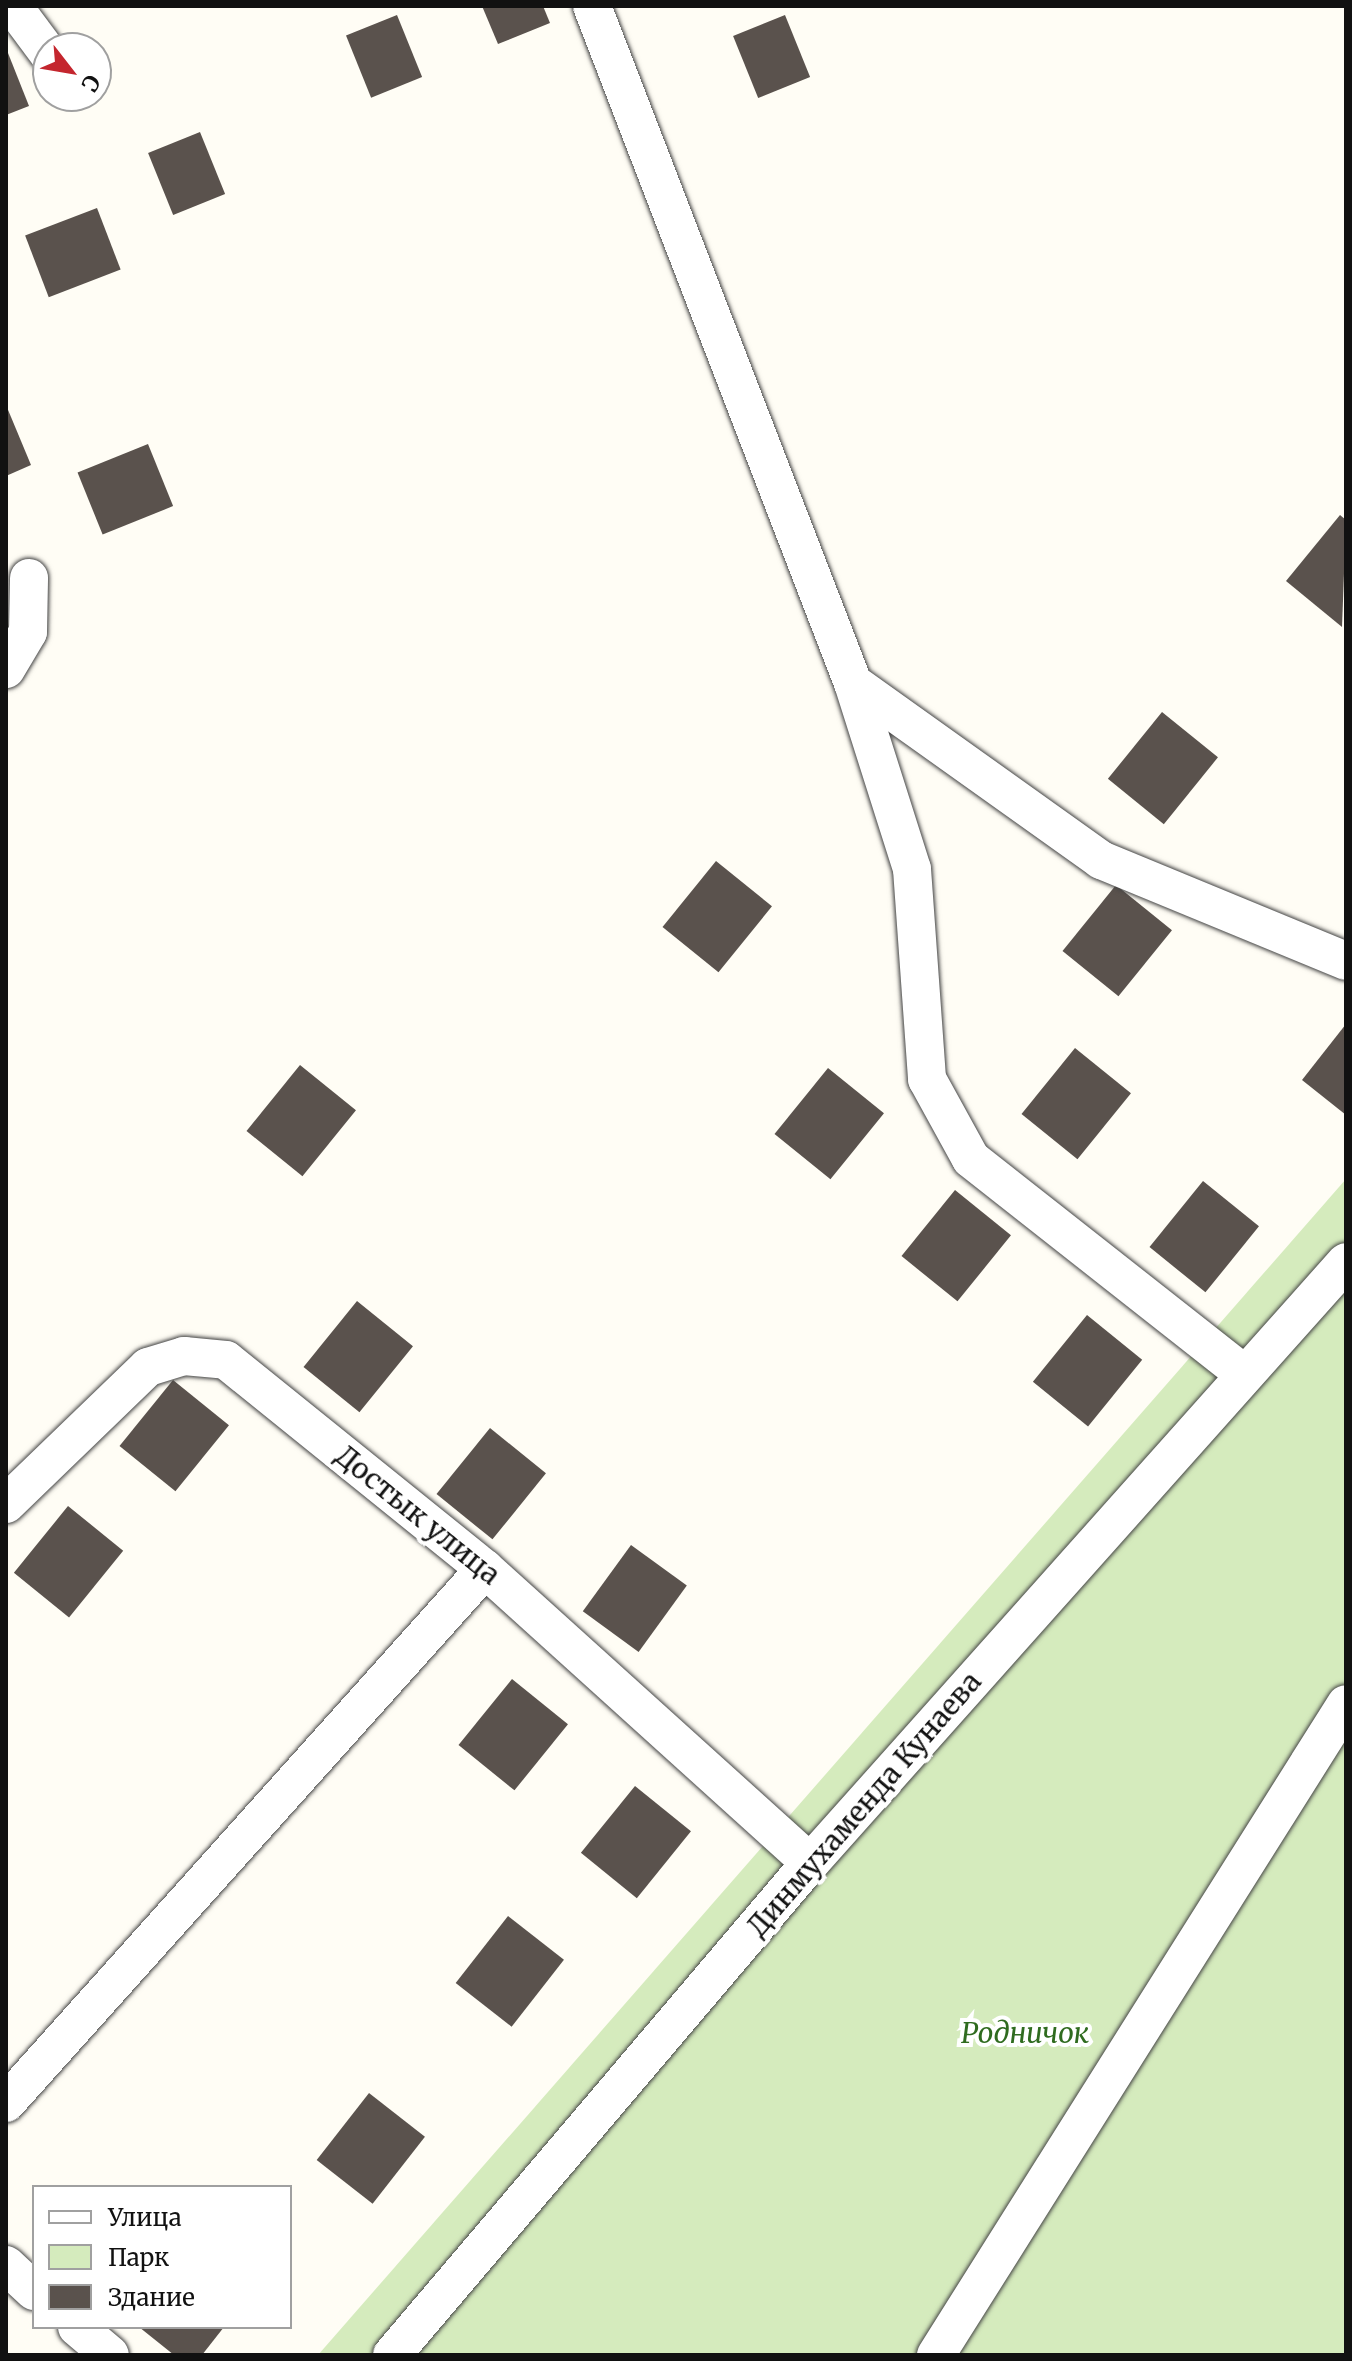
<!DOCTYPE html>
<html>
<head>
<meta charset="utf-8">
<style>
  body { margin:0 }
  #map { position:relative; width:1352px; height:2361px; overflow:hidden; background:#fffdf5; font-family:Merriweather,serif }
  div>[style] { position:absolute }
  [style*='--x'] { left:calc(var(--x)*1px); top:calc(var(--y)*1px); width:calc(var(--w)*1px); rotate:calc(var(--a)*1deg) }
  .green>* { inset:0; background:#d5ebbd }
  .building>* { inset:0; background:#5a524d; transform-origin:0 0 }
  .roads { filter:drop-shadow(0 0 2px #444) drop-shadow(0 0 2px #444) }
  .minor>* { height:38px; margin:-19px; padding:0 19px; transform-origin:19px; border-radius:19px; background:#fff }
  span { translate:-50% -50%; white-space:nowrap; text-align:center; line-height:1.15; -webkit-text-stroke:8px #fff; paint-order:stroke }
  .street-label { font-size:28px; color:#111 }
  .park-label { font-size:28px; color:#2f6b1f; font-style:italic }
  .frame { position:absolute; inset:0; border:8px solid #111; pointer-events:none }
  .legend { position:absolute; left:32px; top:2185px; width:260px; height:144px; box-sizing:border-box; background:#fff; border:2px solid #a0a0a0; margin:0; padding:10px 14px; list-style:none; font-size:24px; color:#111 }
  .legend li { display:flex; align-items:center; gap:16px; height:40px }
  .legend b { width:40px; border:2px solid #a0a0a0 }
  .north { position:absolute; left:32px; top:32px; width:80px; height:80px; box-sizing:border-box; background:#fff; border:2px solid #a0a0a0; border-radius:50%; rotate:121deg; font-size:22px; font-weight:700; line-height:32px; text-align:center; color:#111 }
  .north::after { content:''; display:block; margin:auto; width:28px; height:36px; background:#c4262e; clip-path:polygon(50% 0,100% 100%,50% 72%,0 100%) }
</style>
</head>
<body>
<div id="map">
  <div class="green">
    <i style="clip-path:polygon(1346px 1179px,1346px 2355px,318px 2355px)"></i>
  </div>
  <div class="building">
    <i style="clip-path:polygon(482px 6px,543px 6px,550px 23px,498px 44px)"></i>
    <i style="left:397px;top:15px;width:67px;height:55px;rotate:68deg"></i>
    <i style="left:785px;top:15px;width:67px;height:56px;rotate:68deg"></i>
    <i style="clip-path:polygon(6px 48px,29px 106px,6px 115px)"></i>
    <i style="left:200px;top:132px;width:67px;height:56px;rotate:68deg"></i>
    <i style="left:97px;top:208px;width:66px;height:77px;rotate:69deg"></i>
    <i style="clip-path:polygon(6px 405px,31px 465px,6px 476px)"></i>
    <i style="left:148px;top:444px;width:67px;height:76px;rotate:68deg"></i>
    <i style="clip-path:polygon(1340px 515px,1346px 520px,1342px 627px,1286px 581px)"></i>
    <i style="left:1162px;top:712px;width:72px;height:86px;rotate:39deg"></i>
    <i style="left:716px;top:861px;width:72px;height:85px;rotate:39deg"></i>
    <i style="left:1116px;top:885px;width:72px;height:85px;rotate:39deg"></i>
    <i style="clip-path:polygon(1346px 1024px,1346px 1115px,1302px 1080px)"></i>
    <i style="left:1075px;top:1048px;width:72px;height:85px;rotate:39deg"></i>
    <i style="left:300px;top:1065px;width:72px;height:85px;rotate:39deg"></i>
    <i style="left:828px;top:1068px;width:72px;height:85px;rotate:39deg"></i>
    <i style="left:1203px;top:1181px;width:72px;height:85px;rotate:39deg"></i>
    <i style="left:955px;top:1190px;width:72px;height:85px;rotate:39deg"></i>
    <i style="left:357px;top:1301px;width:72px;height:85px;rotate:39deg"></i>
    <i style="left:1087px;top:1315px;width:71px;height:86px;rotate:39deg"></i>
    <i style="left:173px;top:1380px;width:72px;height:85px;rotate:39deg"></i>
    <i style="left:490px;top:1428px;width:72px;height:85px;rotate:39deg"></i>
    <i style="left:68px;top:1506px;width:71px;height:86px;rotate:39deg"></i>
    <i style="left:631px;top:1545px;width:69px;height:82px;rotate:36deg"></i>
    <i style="left:512px;top:1679px;width:72px;height:85px;rotate:39deg"></i>
    <i style="left:635px;top:1786px;width:72px;height:86px;rotate:39deg"></i>
    <i style="left:508px;top:1916px;width:71px;height:85px;rotate:38deg"></i>
    <i style="left:369px;top:2093px;width:71px;height:85px;rotate:38deg"></i>
    <i style="clip-path:polygon(139px 2327px,224px 2327px,202px 2355px,174px 2355px)"></i>
  </div>
  <div class="roads">
    <div class="minor">
      <i style="--x:13;--y:6;--w:59;--a:53.3"></i>
      <i style="--x:592;--y:6;--w:726;--a:68.92"></i>
      <i style="--x:853;--y:683;--w:305;--a:35.5"></i>
      <i style="--x:1101;--y:860;--w:265;--a:22.4"></i>
      <i style="--x:6;--y:669;--w:43;--a:-59.3"></i>
      <i style="--x:28;--y:632;--w:54;--a:-88.9"></i>
      <i style="--x:853;--y:683;--w:195;--a:72.4"></i>
      <i style="--x:912;--y:869;--w:211;--a:85.9"></i>
      <i style="--x:927;--y:1079;--w:91;--a:61.2"></i>
      <i style="--x:971;--y:1159;--w:346;--a:38.2"></i>
      <i style="--x:6;--y:1504;--w:197;--a:-44"></i>
      <i style="--x:148;--y:1367;--w:38;--a:-17"></i>
      <i style="--x:184;--y:1356;--w:42;--a:5.4"></i>
      <i style="--x:226;--y:1360;--w:333;--a:38.9"></i>
      <i style="--x:485;--y:1569;--w:438;--a:42.1"></i>
      <i style="--x:6;--y:2103;--w:717;--a:-48.11"></i>
      <i style="--x:6;--y:2265;--w:38;--a:43"></i>
      <i style="--x:77;--y:2327;--w:43;--a:40.3"></i>
      <i style="--x:392;--y:2355;--w:646;--a:-49.65"></i>
      <i style="--x:810;--y:1863;--w:805;--a:-48.27"></i>
      <i style="--x:936;--y:2355;--w:769;--a:-57.8"></i>
    </div>
  </div>
  <div class="street-label">
    <span style="left:418px;top:1515px;rotate:39deg">Достык улица</span>
    <span style="left:864px;top:1804px;rotate:-49deg">Динмухаменда Кунаева</span>
  </div>
  <div class="park-label">
    <span style="left:1025px;top:2033px">Родничок</span>
  </div>
  <div class="frame"></div>
  <ul class="legend">
  <li><b style="height:10px;background:#fff"></b>Улица</li>
  <li><b style="height:22px;background:#d5ebbd"></b>Парк</li>
  <li><b style="height:22px;background:#5a524d"></b>Здание</li>
  </ul>
  <div class="north">С</div>
</div>
</body>
</html>
